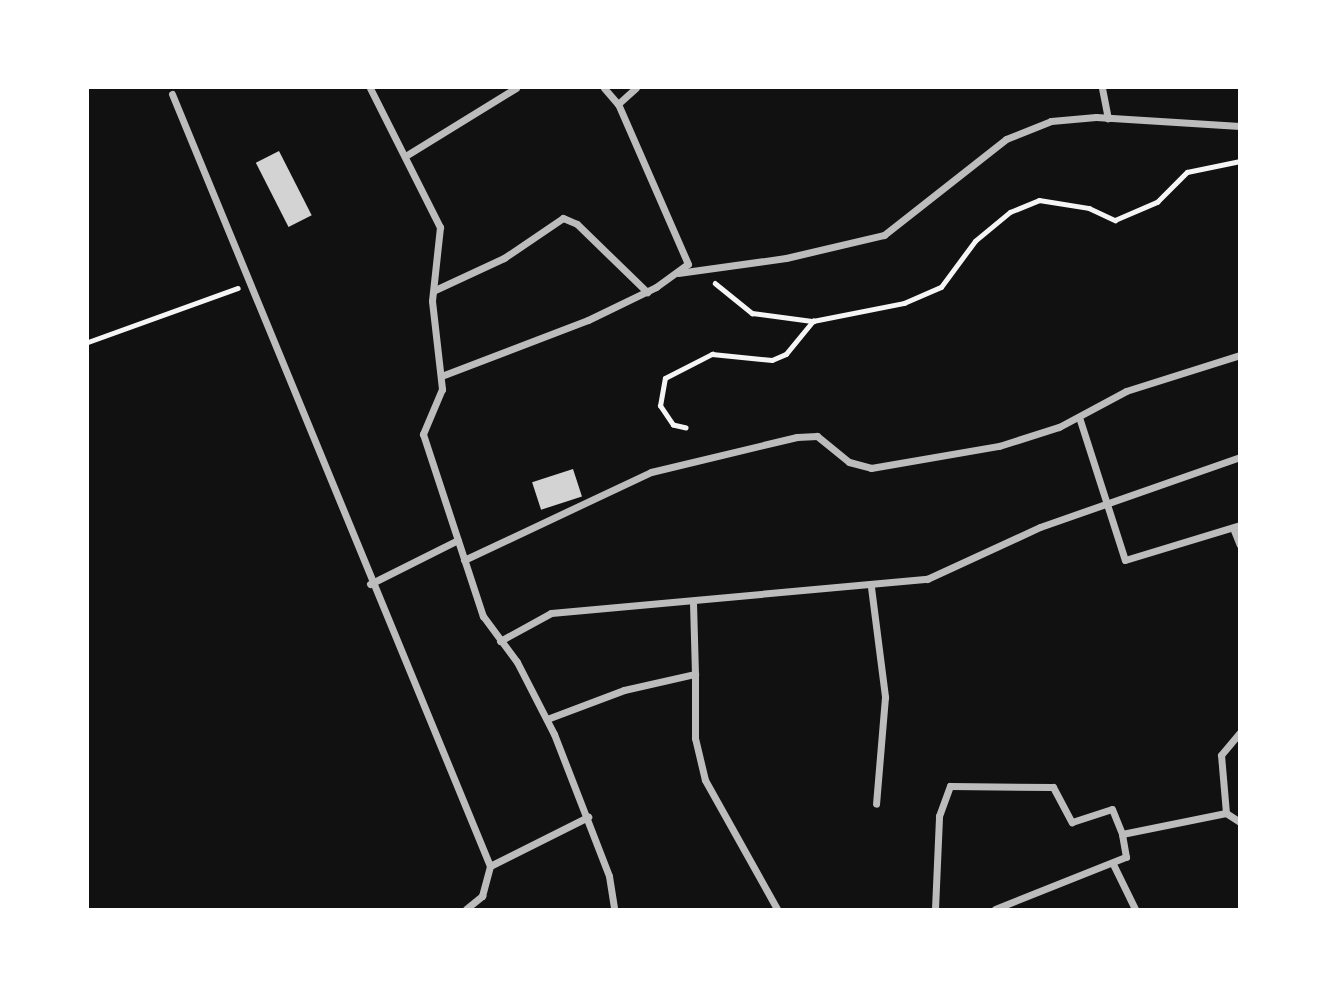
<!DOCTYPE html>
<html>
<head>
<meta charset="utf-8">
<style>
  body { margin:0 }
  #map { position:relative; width:1327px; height:997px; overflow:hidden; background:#111; font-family:"Nunito Sans",sans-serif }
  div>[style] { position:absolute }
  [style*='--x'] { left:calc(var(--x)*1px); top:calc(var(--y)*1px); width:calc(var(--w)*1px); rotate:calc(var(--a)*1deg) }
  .building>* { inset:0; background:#d3d3d3; transform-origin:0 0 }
  .path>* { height:4.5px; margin:-2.25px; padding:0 2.25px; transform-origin:2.25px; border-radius:2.25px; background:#f5f5f5 }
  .minor>* { height:7px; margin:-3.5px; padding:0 3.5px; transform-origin:3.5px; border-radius:3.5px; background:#bcbcbc }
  span { translate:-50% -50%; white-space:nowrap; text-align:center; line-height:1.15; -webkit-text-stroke:6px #fff; paint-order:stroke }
  .frame { position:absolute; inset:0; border:89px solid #fff; pointer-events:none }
</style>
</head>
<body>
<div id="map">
  <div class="building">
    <i style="left:279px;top:151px;width:72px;height:26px;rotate:63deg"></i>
    <i style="left:573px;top:469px;width:29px;height:43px;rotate:72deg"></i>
  </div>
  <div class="path">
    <i style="--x:715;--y:283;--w:48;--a:39"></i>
    <i style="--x:752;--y:313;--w:62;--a:7.5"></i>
    <i style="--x:813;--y:321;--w:93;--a:-11.2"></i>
    <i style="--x:904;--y:303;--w:40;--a:-23.4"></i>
    <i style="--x:941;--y:287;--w:57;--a:-53.5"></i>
    <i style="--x:975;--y:241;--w:45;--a:-39.6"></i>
    <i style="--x:1010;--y:212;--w:31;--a:-22"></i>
    <i style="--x:1039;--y:200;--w:51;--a:9.1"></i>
    <i style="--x:1089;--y:208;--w:29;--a:25"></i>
    <i style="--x:1115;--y:220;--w:46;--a:-23.2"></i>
    <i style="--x:1157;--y:202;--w:42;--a:-45"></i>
    <i style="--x:1187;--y:172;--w:54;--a:-11.7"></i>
    <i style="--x:88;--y:342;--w:159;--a:-19.8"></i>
    <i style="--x:686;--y:428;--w:13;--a:-167"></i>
    <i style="--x:673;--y:425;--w:23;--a:-124"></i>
    <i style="--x:660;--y:406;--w:28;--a:-80"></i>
    <i style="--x:665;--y:378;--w:53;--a:-27.1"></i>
    <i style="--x:712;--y:354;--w:60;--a:5.7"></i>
    <i style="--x:772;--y:360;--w:15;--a:-23"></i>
    <i style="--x:786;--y:354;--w:43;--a:-50.7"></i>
  </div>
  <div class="minor">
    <i style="--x:370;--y:88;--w:156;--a:63.3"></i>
    <i style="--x:440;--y:227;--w:74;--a:96.2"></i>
    <i style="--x:432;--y:301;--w:89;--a:83.5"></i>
    <i style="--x:442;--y:389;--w:49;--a:112.9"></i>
    <i style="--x:423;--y:434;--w:192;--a:71.8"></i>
    <i style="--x:483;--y:616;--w:57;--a:53.5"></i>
    <i style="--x:517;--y:662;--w:81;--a:62.8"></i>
    <i style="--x:554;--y:734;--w:152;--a:68.8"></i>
    <i style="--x:609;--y:876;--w:33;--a:81"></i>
    <i style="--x:604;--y:88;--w:21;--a:49"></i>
    <i style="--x:1102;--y:88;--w:31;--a:79"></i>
    <i style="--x:172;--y:94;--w:835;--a:67.61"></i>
    <i style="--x:407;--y:155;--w:128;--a:-31.6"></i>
    <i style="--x:678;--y:273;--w:109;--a:-7.9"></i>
    <i style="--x:786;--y:258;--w:101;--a:-13.2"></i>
    <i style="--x:884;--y:235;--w:155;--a:-38.2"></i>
    <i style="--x:1006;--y:139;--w:48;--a:-21.8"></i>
    <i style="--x:1051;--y:121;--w:45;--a:-5.1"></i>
    <i style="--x:1096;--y:117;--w:144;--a:3.6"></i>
    <i style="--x:435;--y:290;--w:76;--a:-24.9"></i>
    <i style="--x:504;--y:258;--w:71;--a:-34.1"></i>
    <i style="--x:563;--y:218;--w:15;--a:23"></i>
    <i style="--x:577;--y:224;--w:98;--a:44.2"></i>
    <i style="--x:444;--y:375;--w:154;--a:-20.9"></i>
    <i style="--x:588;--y:320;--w:76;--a:-25.9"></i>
    <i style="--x:656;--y:287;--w:39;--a:-36"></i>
    <i style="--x:688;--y:264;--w:175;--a:-113.6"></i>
    <i style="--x:618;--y:104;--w:24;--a:-42"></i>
    <i style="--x:1079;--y:417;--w:150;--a:72.2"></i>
    <i style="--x:1125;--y:560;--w:120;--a:-16.9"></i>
    <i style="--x:1233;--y:528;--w:18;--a:68"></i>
    <i style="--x:464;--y:560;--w:207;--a:-25.2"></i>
    <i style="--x:651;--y:472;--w:150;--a:-13.5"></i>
    <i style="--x:797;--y:437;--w:20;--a:-3"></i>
    <i style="--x:817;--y:436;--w:41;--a:39.1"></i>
    <i style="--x:849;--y:462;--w:23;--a:15"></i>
    <i style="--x:871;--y:468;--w:130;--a:-9.8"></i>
    <i style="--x:999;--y:446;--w:63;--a:-17.6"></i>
    <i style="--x:1059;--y:427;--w:76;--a:-28.2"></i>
    <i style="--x:1126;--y:391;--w:120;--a:-17.5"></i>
    <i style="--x:370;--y:584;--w:98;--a:-26.6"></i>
    <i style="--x:871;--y:587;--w:111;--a:82.7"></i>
    <i style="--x:885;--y:697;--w:107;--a:94.8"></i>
    <i style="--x:500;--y:641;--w:58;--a:-28.8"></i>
    <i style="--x:551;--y:613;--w:378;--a:-5.2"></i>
    <i style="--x:927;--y:579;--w:124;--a:-24.7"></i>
    <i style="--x:1040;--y:527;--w:212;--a:-19.3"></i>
    <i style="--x:695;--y:674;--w:64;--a:90"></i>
    <i style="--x:695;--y:738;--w:43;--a:76.6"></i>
    <i style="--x:705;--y:780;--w:148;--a:60.8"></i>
    <i style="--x:547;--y:719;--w:82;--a:-20.6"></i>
    <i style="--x:624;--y:690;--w:73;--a:-12.7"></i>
    <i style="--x:695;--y:674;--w:70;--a:-91.6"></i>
    <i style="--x:1226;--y:813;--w:17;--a:33"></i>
    <i style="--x:1113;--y:864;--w:50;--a:63.9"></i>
    <i style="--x:466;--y:909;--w:21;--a:-39"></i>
    <i style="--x:482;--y:896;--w:31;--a:-75"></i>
    <i style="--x:490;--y:866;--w:110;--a:-26.6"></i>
    <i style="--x:935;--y:909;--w:93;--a:-87.5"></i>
    <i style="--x:939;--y:816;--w:32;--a:-70"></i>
    <i style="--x:950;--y:786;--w:103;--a:0.6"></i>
    <i style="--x:1053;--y:787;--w:40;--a:62"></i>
    <i style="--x:1072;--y:822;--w:42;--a:-18"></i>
    <i style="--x:1112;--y:809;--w:27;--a:68"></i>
    <i style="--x:995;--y:909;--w:141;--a:-21.7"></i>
    <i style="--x:1126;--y:857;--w:23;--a:-100"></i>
    <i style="--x:1122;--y:834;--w:106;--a:-11.4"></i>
    <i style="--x:1226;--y:813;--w:58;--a:-94.9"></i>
    <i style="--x:1221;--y:755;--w:30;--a:-50"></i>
  </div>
  <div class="frame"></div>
</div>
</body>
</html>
